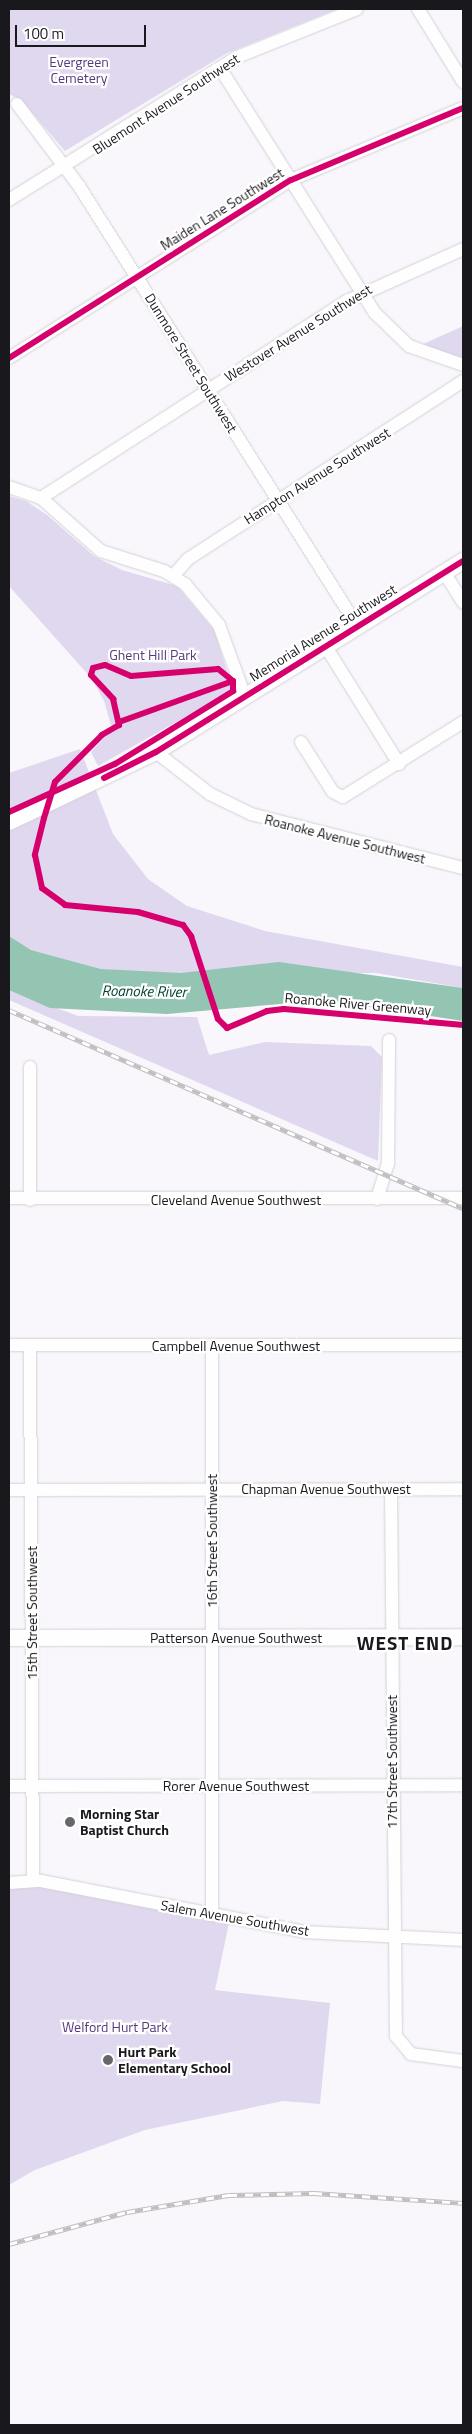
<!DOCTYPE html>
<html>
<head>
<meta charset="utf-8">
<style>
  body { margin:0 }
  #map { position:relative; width:472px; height:2434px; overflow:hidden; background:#f9f7fc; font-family:"Titillium Web",sans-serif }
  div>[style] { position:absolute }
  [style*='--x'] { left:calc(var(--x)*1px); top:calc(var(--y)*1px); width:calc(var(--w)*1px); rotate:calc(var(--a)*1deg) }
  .green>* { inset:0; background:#e0d8ee }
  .water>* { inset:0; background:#94c4b2 }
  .roads { filter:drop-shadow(0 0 1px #d3d1d6) drop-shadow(0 0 1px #d3d1d6) }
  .minor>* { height:12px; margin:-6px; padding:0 6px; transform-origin:6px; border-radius:6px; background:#fefeff }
  .major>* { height:16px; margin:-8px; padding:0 8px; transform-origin:8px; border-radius:8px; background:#fefeff }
  .rail>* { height:4.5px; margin-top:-2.25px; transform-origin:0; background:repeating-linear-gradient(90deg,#fff 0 8px,#bfbfc0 0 16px); box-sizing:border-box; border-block:1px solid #bfbfc0 }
  .cycleway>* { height:6px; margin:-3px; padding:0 3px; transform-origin:3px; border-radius:3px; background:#d6006c }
  .dots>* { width:14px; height:14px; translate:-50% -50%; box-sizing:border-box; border:2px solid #fff; border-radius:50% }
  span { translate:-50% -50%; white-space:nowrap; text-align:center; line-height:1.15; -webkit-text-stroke:4.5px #fff; paint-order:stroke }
  .park-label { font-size:14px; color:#57397d }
  .street-label { font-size:14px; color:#19181d }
  .poi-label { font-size:14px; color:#19181d; font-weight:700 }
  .left { translate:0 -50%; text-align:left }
  .water-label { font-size:15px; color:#034230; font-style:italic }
  .district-label { font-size:19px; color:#19181d; font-weight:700; letter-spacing:1px }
  .frame { position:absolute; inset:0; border:10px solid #19181d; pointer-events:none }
  .scale { position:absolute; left:15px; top:25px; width:131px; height:22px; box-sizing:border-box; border:2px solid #19181d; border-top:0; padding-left:6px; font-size:15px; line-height:18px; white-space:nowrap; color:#19181d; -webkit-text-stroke:4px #fff; paint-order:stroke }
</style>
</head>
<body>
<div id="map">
  <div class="green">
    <i style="clip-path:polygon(9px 9px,337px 9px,227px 53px,65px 151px,22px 101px,9px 94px)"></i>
    <i style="clip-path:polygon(463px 326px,463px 361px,421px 345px)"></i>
    <i style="clip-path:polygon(9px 496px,26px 501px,47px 515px,94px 556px,122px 570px,177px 586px,214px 630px,233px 690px,98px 766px,91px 752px,112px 729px,104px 701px,92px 679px,9px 586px)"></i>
    <i style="clip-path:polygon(80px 749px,113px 834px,148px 879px,187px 906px,265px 931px,463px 967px,463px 988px,376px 973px,148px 974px,101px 969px,31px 950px,9px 936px,9px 773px)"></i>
    <i style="clip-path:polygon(9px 990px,78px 1016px,197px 1017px,209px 1055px,265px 1042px,371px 1046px,382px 1057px,378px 1161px,9px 1000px)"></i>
    <i style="clip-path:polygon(33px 1881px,230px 1918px,215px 1990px,330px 2003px,320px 2104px,283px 2101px,145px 2130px,35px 2170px,9px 2185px,9px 1885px)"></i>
  </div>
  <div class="water">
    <i style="clip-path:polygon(9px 936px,31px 950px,101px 969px,181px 973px,279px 962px,463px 988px,463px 1021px,326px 1000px,167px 1014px,50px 1008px,9px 990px)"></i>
  </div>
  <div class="roads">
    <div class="minor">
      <i style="--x:418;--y:9;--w:86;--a:58.3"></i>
      <i style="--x:220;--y:68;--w:290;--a:57.7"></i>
      <i style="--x:375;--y:313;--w:47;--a:44.1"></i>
      <i style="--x:409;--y:346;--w:57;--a:19.4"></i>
      <i style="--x:17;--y:104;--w:103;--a:52.9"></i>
      <i style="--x:79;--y:186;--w:522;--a:57.68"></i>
      <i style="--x:9;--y:200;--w:269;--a:-32.1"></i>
      <i style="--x:237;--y:57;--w:129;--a:-21.8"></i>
      <i style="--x:9;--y:358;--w:333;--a:-32.3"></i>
      <i style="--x:291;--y:180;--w:186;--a:-22.7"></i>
      <i style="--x:9;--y:487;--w:34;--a:19"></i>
      <i style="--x:41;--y:498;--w:80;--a:41.5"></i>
      <i style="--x:101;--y:551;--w:66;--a:17.6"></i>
      <i style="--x:164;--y:571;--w:25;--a:32"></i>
      <i style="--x:185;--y:584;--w:53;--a:50.3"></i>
      <i style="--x:219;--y:625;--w:77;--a:70.1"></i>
      <i style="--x:41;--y:498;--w:364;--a:-32.8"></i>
      <i style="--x:347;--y:301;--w:127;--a:-24.1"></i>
      <i style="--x:444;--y:572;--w:36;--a:58"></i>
      <i style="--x:174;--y:575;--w:21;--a:-49"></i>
      <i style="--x:188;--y:559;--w:328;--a:-32.9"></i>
      <i style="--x:326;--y:647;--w:138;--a:58"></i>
      <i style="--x:301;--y:742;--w:59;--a:57.4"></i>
      <i style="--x:333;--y:792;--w:11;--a:27"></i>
      <i style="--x:343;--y:797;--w:142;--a:-32"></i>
      <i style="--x:156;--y:752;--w:68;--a:37.9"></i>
      <i style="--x:210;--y:794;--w:46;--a:26"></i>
      <i style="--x:251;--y:814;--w:219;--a:14.3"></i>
      <i style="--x:9;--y:1198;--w:454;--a:0"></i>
      <i style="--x:377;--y:1199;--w:37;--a:-73"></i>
      <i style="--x:388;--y:1164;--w:124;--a:-89.5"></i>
      <i style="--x:30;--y:1200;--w:133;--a:-90"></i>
      <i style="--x:9;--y:1345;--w:454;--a:0"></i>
      <i style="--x:30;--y:1345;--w:536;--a:89.68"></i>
      <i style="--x:212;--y:1347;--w:568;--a:90"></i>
      <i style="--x:391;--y:1489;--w:547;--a:89.48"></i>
      <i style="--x:396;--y:2036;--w:23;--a:50"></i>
      <i style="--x:411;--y:2054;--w:52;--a:7.7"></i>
      <i style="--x:9;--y:1490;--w:454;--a:-0.1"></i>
      <i style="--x:9;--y:1786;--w:454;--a:-0.1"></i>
      <i style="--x:9;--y:1883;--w:32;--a:-4"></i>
      <i style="--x:41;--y:1881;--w:269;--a:10.9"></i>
      <i style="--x:305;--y:1932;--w:158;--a:2.9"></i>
    </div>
    <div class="major">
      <i style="--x:9;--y:822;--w:163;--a:-25.5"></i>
      <i style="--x:156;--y:752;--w:362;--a:-31.9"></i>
      <i style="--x:9;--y:1638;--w:454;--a:-0.1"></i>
    </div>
  </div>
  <div class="rail">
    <i style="--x:9;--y:1010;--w:495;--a:23.6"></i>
    <i style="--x:9;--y:2244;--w:122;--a:-15.2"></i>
    <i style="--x:127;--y:2212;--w:103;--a:-9.5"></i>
    <i style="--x:229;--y:2195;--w:85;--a:-1.3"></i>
    <i style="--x:314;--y:2193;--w:149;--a:3.8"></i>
  </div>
  <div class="cycleway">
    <i style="--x:9;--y:358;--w:333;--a:-32.3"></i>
    <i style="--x:291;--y:180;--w:186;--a:-22.7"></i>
    <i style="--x:119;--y:722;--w:121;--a:-19.8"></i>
    <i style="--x:104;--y:778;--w:58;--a:-26.6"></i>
    <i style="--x:156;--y:752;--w:362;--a:-31.9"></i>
    <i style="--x:9;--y:812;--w:116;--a:-24.4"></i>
    <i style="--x:115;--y:764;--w:139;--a:-31.7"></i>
    <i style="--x:233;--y:691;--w:10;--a:-90"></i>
    <i style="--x:233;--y:681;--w:19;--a:-141"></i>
    <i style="--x:218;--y:669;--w:87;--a:175.4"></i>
    <i style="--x:131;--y:676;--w:28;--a:-157"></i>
    <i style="--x:105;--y:665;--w:12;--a:166"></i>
    <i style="--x:93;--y:668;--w:7;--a:106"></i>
    <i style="--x:91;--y:675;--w:33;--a:47"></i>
    <i style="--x:113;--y:699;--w:27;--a:77"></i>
    <i style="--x:119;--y:725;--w:20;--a:150"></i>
    <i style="--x:102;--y:735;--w:66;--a:135"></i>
    <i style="--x:55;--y:782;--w:38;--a:107"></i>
    <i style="--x:44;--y:818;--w:38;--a:104"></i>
    <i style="--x:35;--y:855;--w:34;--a:78"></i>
    <i style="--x:42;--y:888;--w:29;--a:36"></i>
    <i style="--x:65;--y:905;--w:73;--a:5.5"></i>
    <i style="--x:138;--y:912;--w:47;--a:16.1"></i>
    <i style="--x:183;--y:925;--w:14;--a:54"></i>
    <i style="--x:191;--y:936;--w:87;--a:72"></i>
    <i style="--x:218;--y:1019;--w:13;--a:45"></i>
    <i style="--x:227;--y:1028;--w:43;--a:-23"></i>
    <i style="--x:267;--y:1011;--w:17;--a:-7"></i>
    <i style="--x:284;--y:1009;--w:180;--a:5.1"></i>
  </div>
  <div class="dots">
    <i style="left:70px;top:1822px;background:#67666b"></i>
    <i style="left:108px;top:2060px;background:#67666b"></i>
  </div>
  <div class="park-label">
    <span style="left:79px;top:70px">Evergreen<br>Cemetery</span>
    <span style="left:153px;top:655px">Ghent Hill Park</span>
    <span style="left:115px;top:2027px">Welford Hurt Park</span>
  </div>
  <div class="street-label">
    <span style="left:166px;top:104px;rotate:-33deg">Bluemont Avenue Southwest</span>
    <span style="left:222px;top:209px;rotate:-32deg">Maiden Lane Southwest</span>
    <span style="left:298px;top:333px;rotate:-32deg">Westover Avenue Southwest</span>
    <span style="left:191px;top:363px;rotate:58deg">Dunmore Street Southwest</span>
    <span style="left:317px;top:476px;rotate:-32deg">Hampton Avenue Southwest</span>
    <span style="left:323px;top:633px;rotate:-32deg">Memorial Avenue Southwest</span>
    <span style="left:345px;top:839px;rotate:14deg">Roanoke Avenue Southwest</span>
    <span style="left:358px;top:1004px;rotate:5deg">Roanoke River Greenway</span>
    <span style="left:236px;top:1200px">Cleveland Avenue Southwest</span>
    <span style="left:236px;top:1346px">Campbell Avenue Southwest</span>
    <span style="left:326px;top:1489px">Chapman Avenue Southwest</span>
    <span style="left:212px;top:1541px;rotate:-90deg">16th Street Southwest</span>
    <span style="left:32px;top:1613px;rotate:-90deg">15th Street Southwest</span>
    <span style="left:236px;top:1638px">Patterson Avenue Southwest</span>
    <span style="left:392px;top:1762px;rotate:-90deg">17th Street Southwest</span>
    <span style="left:236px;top:1786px">Rorer Avenue Southwest</span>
    <span style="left:235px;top:1918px;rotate:10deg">Salem Avenue Southwest</span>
  </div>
  <div class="poi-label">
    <span class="left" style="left:80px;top:1822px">Morning Star<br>Baptist Church</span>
    <span class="left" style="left:118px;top:2060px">Hurt Park<br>Elementary School</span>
  </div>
  <div class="water-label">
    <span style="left:144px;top:991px;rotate:1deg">Roanoke River</span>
  </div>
  <div class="district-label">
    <span style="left:405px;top:1643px">WEST END</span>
  </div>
  <div class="frame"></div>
  <div class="scale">100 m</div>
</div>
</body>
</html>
